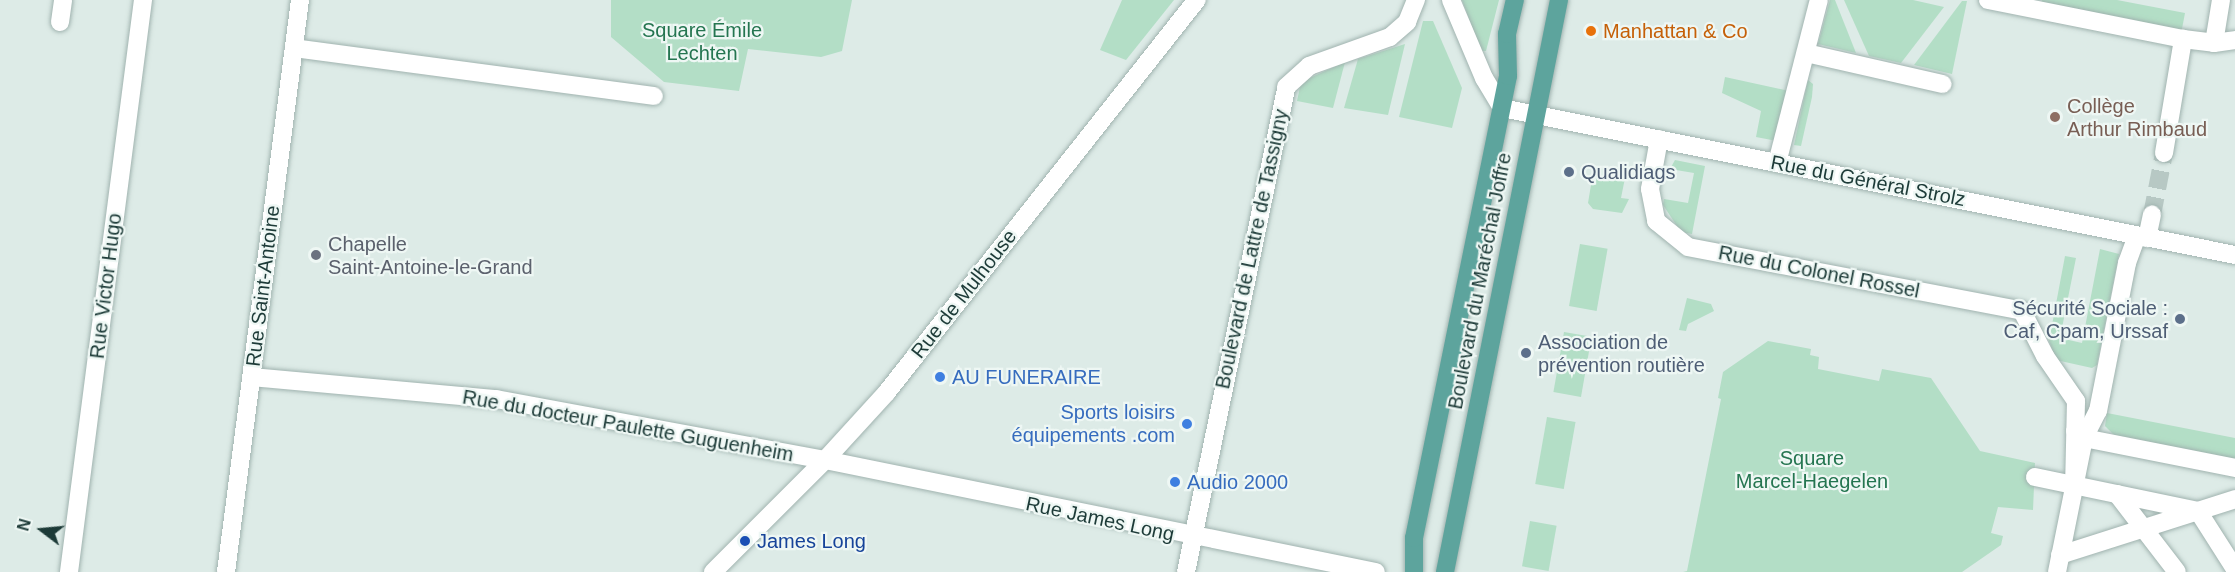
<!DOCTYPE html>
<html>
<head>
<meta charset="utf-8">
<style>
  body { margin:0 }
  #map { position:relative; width:2235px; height:572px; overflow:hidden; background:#ddebe7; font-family:Helvetica,sans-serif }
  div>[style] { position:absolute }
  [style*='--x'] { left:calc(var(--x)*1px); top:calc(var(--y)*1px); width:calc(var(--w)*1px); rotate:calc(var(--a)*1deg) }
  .green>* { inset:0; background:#b3dec6; transform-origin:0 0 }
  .street-tunnel>* { height:18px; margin-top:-9px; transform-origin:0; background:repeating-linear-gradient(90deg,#b7c8c4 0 18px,transparent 0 27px) }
  .roads { filter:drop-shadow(0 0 2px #a0b3af) drop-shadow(0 0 2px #a0b3af) }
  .street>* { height:18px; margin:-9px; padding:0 9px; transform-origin:9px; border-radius:9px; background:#fff }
  .secondary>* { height:18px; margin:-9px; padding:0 9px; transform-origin:9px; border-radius:9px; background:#fff }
  .primary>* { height:18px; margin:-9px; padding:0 9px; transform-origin:9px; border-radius:9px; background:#5da49d }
  .dots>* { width:16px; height:16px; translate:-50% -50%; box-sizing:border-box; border:3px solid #eef7f4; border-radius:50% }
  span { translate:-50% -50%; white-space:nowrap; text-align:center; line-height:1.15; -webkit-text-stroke:4.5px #eef7f4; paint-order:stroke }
  .park-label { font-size:20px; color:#247550 }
  .food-label { font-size:20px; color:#c56008 }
  .left { translate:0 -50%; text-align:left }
  .education-label { font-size:20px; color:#785e54 }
  .service-label { font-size:20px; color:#4e5e75 }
  .right { translate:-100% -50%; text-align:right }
  .street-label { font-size:20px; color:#1d3b38 }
  .worship-label { font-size:20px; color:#5b616d }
  .shop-label { font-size:20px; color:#366cbe }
  .transit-label { font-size:20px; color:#164399 }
  .north { position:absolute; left:12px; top:500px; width:60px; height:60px; -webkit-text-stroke:4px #eef7f4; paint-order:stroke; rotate:286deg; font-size:16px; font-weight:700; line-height:24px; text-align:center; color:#1d3b38 }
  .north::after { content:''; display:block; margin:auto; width:21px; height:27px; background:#1d3b38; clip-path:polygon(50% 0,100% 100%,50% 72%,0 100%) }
</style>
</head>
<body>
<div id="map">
  <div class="green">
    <i style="clip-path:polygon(611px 0,852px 0,842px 51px,821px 57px,748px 49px,739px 91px,664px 82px,611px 37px)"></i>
    <i style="clip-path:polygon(1122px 0,1174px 0,1126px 60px,1100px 50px)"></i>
    <i style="clip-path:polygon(1462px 0,1499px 0,1486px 51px,1481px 51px)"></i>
    <i style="clip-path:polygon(1830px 0,1835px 0,1856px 53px,1818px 44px)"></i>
    <i style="clip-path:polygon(1844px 0,1913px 0,1944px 7px,1901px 63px,1869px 56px)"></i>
    <i style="clip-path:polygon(2042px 0,2117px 0,2185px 13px,2181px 34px,2041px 6px)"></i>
    <i style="clip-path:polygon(1962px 1px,1967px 1px,1952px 74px,1914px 65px)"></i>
    <i style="clip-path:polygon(1423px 21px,1433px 21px,1462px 88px,1452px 128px,1399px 117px)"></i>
    <i style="clip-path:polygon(1405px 44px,1388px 115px,1344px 108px,1358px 59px)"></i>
    <i style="clip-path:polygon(1345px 62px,1333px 108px,1297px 101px,1301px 82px)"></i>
    <i style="clip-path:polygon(1725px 77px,1789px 91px,1777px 141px,1756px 137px,1761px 111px,1722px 93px)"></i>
    <i style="clip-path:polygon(1808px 80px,1813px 84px,1812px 97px,1801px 146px,1794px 145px)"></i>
    <i style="clip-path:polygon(1675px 160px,1705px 166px,1692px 234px,1681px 232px,1663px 205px,1664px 199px,1688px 203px,1694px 173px,1670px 169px)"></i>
    <i style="clip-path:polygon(1594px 167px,1626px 173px,1621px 198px,1629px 199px,1622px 213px,1593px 209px,1588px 203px)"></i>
    <i style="left:1580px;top:244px;width:28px;height:63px;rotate:10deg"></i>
    <i style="clip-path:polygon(2100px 249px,2119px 254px,2097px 365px,2092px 368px,2056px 360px,2049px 341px,2065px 256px,2076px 258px,2060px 338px,2082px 343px)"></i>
    <i style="clip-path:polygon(1687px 298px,1711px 304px,1714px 311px,1688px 324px,1686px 331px,1679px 330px)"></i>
    <i style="left:1564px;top:332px;width:28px;height:61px;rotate:10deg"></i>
    <i style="clip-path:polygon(1768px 341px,1811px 349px,1810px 355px,1819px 357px,1818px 369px,1879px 381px,1882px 369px,1931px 378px,1980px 451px,2035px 463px,2033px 510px,1998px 507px,1991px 533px,2003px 536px,2001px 545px,1962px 572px,1683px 572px,1687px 571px,1721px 399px,1718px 398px,1723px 372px)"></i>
    <i style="clip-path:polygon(2107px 413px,2235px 438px,2235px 461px,2116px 437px,2105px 426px)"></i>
    <i style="left:1547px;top:417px;width:29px;height:68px;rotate:10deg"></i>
    <i style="left:1530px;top:521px;width:27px;height:46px;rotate:10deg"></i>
  </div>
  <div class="street-tunnel">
    <i style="--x:2152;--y:215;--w:63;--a:-79"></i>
  </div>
  <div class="roads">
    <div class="street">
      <i style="--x:1451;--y:0;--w:85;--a:67.1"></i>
      <i style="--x:1484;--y:78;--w:35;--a:59"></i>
      <i style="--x:1988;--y:0;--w:199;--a:11.3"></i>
      <i style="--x:60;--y:22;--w:22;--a:-82"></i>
      <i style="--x:2214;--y:43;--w:44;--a:-80.8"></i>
      <i style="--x:294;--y:48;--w:363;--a:7.6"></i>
      <i style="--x:1806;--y:53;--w:140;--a:12.8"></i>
      <i style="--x:1659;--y:139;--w:51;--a:100.2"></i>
      <i style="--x:1650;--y:189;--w:33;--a:79"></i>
      <i style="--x:1656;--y:221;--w:41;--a:39.1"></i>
      <i style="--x:1688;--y:247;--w:340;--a:10.8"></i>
      <i style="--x:2022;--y:311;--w:51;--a:62.9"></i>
      <i style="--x:2045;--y:356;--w:55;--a:55.4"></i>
      <i style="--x:2076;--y:401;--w:85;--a:91.3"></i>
      <i style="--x:2164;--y:153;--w:116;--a:-80.5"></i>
      <i style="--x:2183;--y:39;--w:31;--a:7"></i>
      <i style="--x:2214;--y:43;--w:21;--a:-8"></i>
      <i style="--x:1777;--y:163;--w:168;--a:-75.6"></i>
      <i style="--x:2147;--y:238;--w:24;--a:-78"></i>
      <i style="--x:252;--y:377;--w:245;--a:5.2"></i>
      <i style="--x:496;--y:399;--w:335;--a:10.5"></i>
      <i style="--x:825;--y:460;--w:92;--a:-47.6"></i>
      <i style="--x:887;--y:392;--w:500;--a:-51.7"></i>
      <i style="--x:2075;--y:431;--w:11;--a:38"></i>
      <i style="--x:2084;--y:438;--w:154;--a:11.2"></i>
      <i style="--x:2035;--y:477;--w:167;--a:11.8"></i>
      <i style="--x:2198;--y:511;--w:69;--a:57.5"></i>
      <i style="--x:2117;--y:494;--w:98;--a:52.4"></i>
      <i style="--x:2060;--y:555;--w:184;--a:-17.7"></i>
      <i style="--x:69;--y:572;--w:577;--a:-82.63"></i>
      <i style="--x:226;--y:572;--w:577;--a:-82.63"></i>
      <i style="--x:1186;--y:572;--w:495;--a:-78.3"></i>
      <i style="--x:1286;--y:87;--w:31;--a:-42"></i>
      <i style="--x:1309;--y:66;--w:86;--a:-19.7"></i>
      <i style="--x:1390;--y:37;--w:23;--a:-41"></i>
      <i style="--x:1407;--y:22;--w:24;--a:-68"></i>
      <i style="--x:2057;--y:572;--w:137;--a:-78.6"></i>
      <i style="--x:2084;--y:438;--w:30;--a:-63"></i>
      <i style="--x:2098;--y:411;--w:151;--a:-78.9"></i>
      <i style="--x:2127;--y:263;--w:29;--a:-70"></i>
    </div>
    <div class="secondary">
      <i style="--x:1502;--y:108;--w:748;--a:11.34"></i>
      <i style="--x:713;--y:572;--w:158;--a:-45"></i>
      <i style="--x:825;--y:460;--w:562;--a:11.49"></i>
    </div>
    <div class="primary">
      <i style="--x:1414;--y:572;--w:34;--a:-90"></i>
      <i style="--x:1414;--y:538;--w:471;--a:-78.5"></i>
      <i style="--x:1508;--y:76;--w:42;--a:-91.4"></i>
      <i style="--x:1507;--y:34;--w:35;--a:-77"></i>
      <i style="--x:1445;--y:572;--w:583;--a:-78.73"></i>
    </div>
  </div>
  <div class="dots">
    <i style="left:1591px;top:31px;background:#e8710a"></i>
    <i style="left:2055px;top:117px;background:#8d6e63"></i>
    <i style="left:1569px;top:172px;background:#5c6f8a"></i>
    <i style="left:316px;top:255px;background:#6b7280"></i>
    <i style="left:2180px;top:319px;background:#5c6f8a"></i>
    <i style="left:1526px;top:353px;background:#5c6f8a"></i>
    <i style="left:940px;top:377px;background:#3f7fe0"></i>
    <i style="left:1187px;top:424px;background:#3f7fe0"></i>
    <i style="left:1175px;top:482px;background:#3f7fe0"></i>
    <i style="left:745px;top:541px;background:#1a4fb4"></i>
  </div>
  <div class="park-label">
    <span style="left:702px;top:42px">Square Émile<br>Lechten</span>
    <span style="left:1812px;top:470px">Square<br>Marcel-Haegelen</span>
  </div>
  <div class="food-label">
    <span class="left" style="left:1603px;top:31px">Manhattan &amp; Co</span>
  </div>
  <div class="education-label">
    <span class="left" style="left:2067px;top:118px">Collège<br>Arthur Rimbaud</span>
  </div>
  <div class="service-label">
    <span class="left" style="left:1581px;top:172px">Qualidiags</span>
    <span class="right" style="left:2168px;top:320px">Sécurité Sociale :<br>Caf, Cpam, Urssaf</span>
    <span class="left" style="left:1538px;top:354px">Association de<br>prévention routière</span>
  </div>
  <div class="street-label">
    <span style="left:1868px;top:181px;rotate:11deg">Rue du Général Strolz</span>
    <span style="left:1252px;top:249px;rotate:-78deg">Boulevard de Lattre de Tassigny</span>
    <span style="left:1819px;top:272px;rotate:11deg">Rue du Colonel Rossel</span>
    <span style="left:1480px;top:281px;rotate:-79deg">Boulevard du Maréchal Joffre</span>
    <span style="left:106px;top:286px;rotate:-83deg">Rue Victor Hugo</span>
    <span style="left:263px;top:286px;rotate:-83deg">Rue Saint-Antoine</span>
    <span style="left:964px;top:294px;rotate:-52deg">Rue de Mulhouse</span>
    <span style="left:628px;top:426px;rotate:10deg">Rue du docteur Paulette Guguenheim</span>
    <span style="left:1100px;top:519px;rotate:12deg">Rue James Long</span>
  </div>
  <div class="worship-label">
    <span class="left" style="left:328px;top:256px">Chapelle<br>Saint-Antoine-le-Grand</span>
  </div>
  <div class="shop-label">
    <span class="left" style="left:952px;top:377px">AU FUNERAIRE</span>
    <span class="right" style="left:1175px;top:424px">Sports loisirs<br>équipements .com</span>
    <span class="left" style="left:1187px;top:482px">Audio 2000</span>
  </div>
  <div class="transit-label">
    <span class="left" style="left:757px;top:541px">James Long</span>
  </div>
  <div class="north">N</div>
</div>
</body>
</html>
